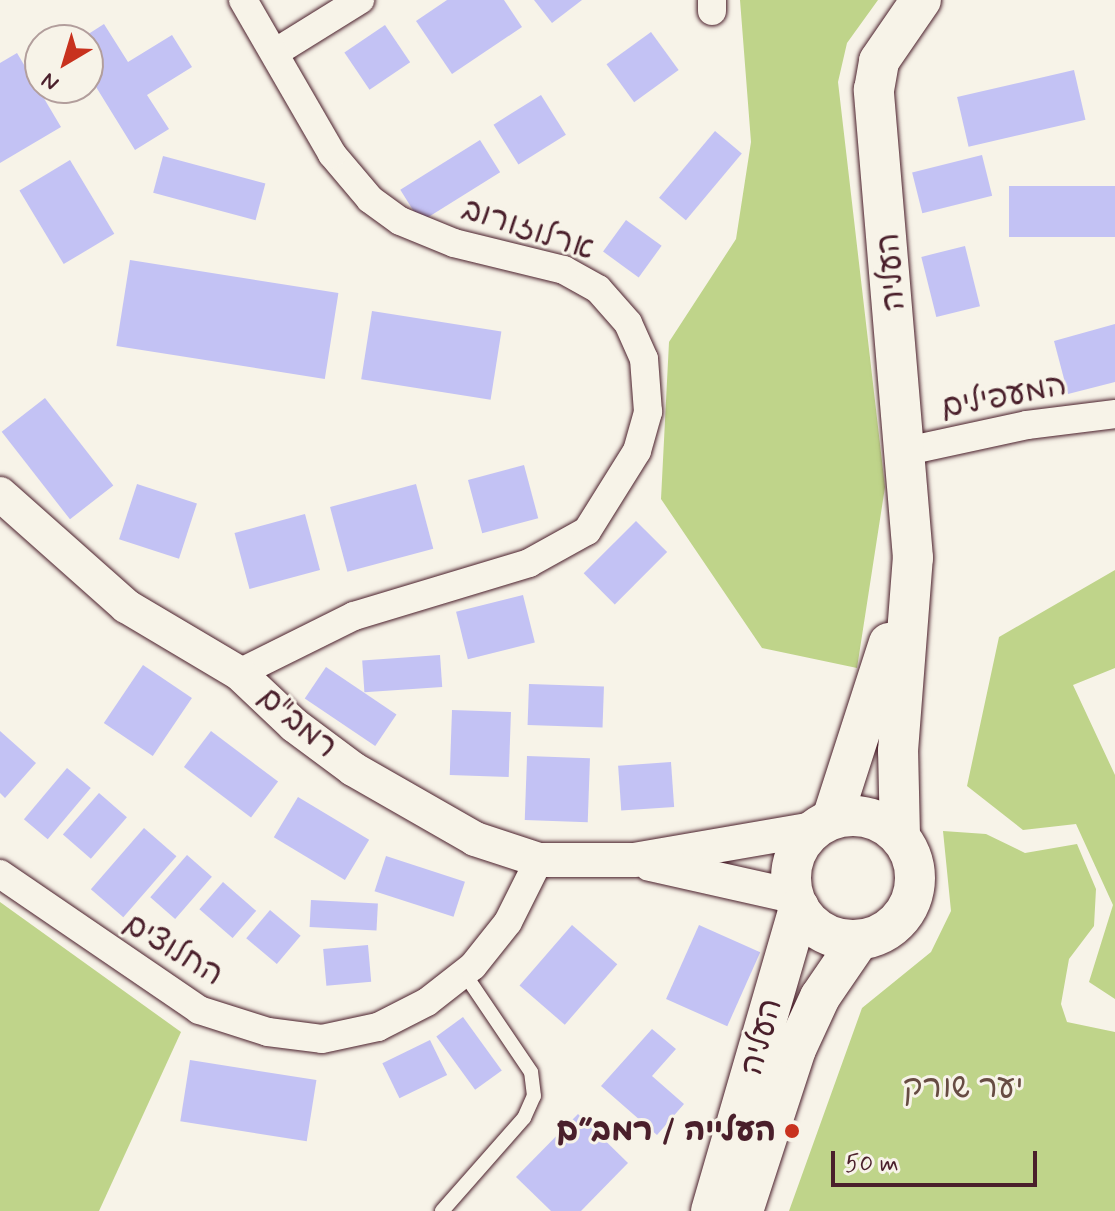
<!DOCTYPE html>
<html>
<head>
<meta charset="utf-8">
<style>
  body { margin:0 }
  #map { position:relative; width:1115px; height:1211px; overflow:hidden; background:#f7f3e8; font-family:Mynerve,"Playpen Sans Hebrew",sans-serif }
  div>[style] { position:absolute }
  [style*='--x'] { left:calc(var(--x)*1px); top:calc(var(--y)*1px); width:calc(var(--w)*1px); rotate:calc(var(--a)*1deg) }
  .green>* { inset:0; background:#bfd48a }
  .building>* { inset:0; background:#c3c2f4; transform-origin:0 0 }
  .roads { filter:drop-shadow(0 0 2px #4a1f2b) drop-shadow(0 0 2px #4a1f2b) }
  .service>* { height:14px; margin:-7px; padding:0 7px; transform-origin:7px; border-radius:7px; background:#f7f3e8 }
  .minor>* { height:28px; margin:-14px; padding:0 14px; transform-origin:14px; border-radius:14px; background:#f7f3e8 }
  .tertiary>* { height:34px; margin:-17px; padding:0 17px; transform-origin:17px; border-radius:17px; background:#f7f3e8 }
  .secondary>* { height:40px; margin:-20px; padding:0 20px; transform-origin:20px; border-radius:20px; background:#f7f3e8 }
  .secondary>.ring { margin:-20px; padding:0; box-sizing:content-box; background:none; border:40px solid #f7f3e8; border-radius:50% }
  .dots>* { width:22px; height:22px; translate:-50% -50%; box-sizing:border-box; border:4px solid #f7f3e8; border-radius:50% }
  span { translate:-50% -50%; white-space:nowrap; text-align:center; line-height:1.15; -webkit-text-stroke:6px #f7f3e8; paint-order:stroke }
  .street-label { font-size:32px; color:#4a1f2b }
  .park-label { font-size:32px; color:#674c43 }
  .poi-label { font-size:32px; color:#4a1f2b; font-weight:700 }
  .right { translate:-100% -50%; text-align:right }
  .north { position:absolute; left:24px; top:24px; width:80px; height:80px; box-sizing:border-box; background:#f7f3e8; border:2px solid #b29e9c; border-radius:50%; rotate:218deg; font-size:22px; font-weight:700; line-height:32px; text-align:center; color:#4a1f2b }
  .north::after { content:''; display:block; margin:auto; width:28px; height:36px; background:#c8321e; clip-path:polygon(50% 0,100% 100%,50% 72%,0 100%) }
  .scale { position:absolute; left:831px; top:1151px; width:206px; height:36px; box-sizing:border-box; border:4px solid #4a1f2b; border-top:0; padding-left:10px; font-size:24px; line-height:28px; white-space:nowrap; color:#4a1f2b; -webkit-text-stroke:6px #f7f3e8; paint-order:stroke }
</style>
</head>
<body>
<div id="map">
  <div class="green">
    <i style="clip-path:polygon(740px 0,878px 0,847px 43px,838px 82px,885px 487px,857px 668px,762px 648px,661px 499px,669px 342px,736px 239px,751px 142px)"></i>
    <i style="clip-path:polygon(1115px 570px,1115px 668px,1073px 685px,1115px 775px,1115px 999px,1089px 982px,1113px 905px,1076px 824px,1023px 830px,967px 786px,999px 637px)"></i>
    <i style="clip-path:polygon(943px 831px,986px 834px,1025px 853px,1077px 844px,1096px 889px,1094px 926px,1069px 959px,1061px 1004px,1067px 1022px,1115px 1032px,1115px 1211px,789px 1211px,862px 1008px,931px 952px,951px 911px)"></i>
    <i style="clip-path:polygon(0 902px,181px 1032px,99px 1211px,0 1211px)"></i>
  </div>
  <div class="building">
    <i style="clip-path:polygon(447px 0,504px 0,522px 27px,452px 74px,416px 21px)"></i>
    <i style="clip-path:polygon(534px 0,582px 0,552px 23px)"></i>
    <i style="clip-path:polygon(104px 24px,128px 62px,172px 35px,192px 67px,147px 95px,169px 129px,135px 150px,88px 74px,88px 40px,79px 40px)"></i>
    <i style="left:385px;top:25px;width:45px;height:49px;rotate:56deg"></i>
    <i style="left:651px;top:32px;width:47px;height:55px;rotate:54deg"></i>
    <i style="clip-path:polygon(17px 53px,61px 127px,0 163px,0 63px)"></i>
    <i style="left:1074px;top:70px;width:51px;height:120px;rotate:77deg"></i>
    <i style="left:541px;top:95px;width:47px;height:56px;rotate:58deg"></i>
    <i style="left:715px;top:131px;width:35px;height:87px;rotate:40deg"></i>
    <i style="left:480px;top:140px;width:38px;height:94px;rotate:58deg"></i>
    <i style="left:982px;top:155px;width:42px;height:72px;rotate:76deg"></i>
    <i style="left:163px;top:156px;width:106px;height:38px;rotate:15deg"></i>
    <i style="left:70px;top:160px;width:86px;height:59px;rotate:59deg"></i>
    <i style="left:1115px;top:186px;width:51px;height:106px;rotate:90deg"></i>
    <i style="left:626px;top:220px;width:44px;height:39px;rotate:36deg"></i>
    <i style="left:965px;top:246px;width:62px;height:45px;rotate:76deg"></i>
    <i style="left:130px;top:260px;width:211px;height:87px;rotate:9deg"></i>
    <i style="left:372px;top:311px;width:131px;height:69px;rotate:9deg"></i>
    <i style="clip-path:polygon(1115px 324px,1115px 382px,1068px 394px,1054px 341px)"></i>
    <i style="left:45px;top:398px;width:111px;height:55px;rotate:52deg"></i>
    <i style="left:524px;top:465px;width:55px;height:58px;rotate:75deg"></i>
    <i style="left:137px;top:484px;width:63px;height:58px;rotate:18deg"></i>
    <i style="left:416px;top:484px;width:67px;height:89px;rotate:75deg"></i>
    <i style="left:305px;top:514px;width:58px;height:73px;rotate:75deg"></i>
    <i style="left:636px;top:521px;width:44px;height:74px;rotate:45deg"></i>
    <i style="left:523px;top:595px;width:49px;height:69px;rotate:76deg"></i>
    <i style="left:440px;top:655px;width:32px;height:78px;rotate:86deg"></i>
    <i style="left:143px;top:665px;width:59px;height:70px;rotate:34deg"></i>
    <i style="left:326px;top:667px;width:85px;height:38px;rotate:34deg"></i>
    <i style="left:529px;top:684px;width:75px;height:41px;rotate:2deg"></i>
    <i style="left:452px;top:710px;width:59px;height:65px;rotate:2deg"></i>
    <i style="clip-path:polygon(0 731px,36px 763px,5px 798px,0 793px)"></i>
    <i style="left:211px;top:731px;width:84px;height:45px;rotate:37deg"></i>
    <i style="left:527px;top:756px;width:63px;height:64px;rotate:2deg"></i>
    <i style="left:671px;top:762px;width:45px;height:53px;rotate:86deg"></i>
    <i style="left:67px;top:768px;width:31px;height:67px;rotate:40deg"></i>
    <i style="left:99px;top:793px;width:37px;height:55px;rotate:41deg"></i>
    <i style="left:298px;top:797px;width:83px;height:47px;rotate:31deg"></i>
    <i style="left:144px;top:828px;width:43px;height:81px;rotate:41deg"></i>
    <i style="left:187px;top:855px;width:33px;height:56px;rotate:41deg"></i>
    <i style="left:386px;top:856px;width:83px;height:37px;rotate:18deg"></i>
    <i style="left:223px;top:882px;width:44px;height:36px;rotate:41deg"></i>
    <i style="left:311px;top:900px;width:67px;height:27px;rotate:3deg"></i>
    <i style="left:270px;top:910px;width:40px;height:37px;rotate:40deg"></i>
    <i style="left:572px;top:925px;width:60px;height:80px;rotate:41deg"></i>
    <i style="left:699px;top:925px;width:67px;height:81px;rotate:24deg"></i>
    <i style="left:368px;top:945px;width:37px;height:45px;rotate:85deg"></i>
    <i style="left:463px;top:1017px;width:66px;height:33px;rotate:54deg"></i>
    <i style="clip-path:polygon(652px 1029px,676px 1049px,652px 1076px,684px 1104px,657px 1135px,601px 1086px)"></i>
    <i style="left:430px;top:1040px;width:39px;height:53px;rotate:64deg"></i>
    <i style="left:190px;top:1060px;width:128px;height:62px;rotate:9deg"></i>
    <i style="clip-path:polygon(578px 1114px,628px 1163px,581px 1211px,551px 1211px,516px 1177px)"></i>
  </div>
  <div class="roads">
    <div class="service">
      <i style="--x:442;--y:1211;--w:124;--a:-48.6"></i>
      <i style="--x:524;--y:1118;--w:24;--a:-66"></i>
      <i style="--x:534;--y:1096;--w:24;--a:-97"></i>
      <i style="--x:531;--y:1072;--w:120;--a:-124.1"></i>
    </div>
    <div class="minor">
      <i style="--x:712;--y:0;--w:11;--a:90"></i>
      <i style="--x:276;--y:52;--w:99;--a:-31.8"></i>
      <i style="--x:907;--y:451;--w:123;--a:-12.2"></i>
      <i style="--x:1027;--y:425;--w:89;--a:-7.1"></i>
      <i style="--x:239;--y:673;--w:128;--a:-26.4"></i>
      <i style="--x:354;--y:616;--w:183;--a:-16.8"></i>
      <i style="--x:529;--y:563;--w:66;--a:-28.9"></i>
      <i style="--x:587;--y:531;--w:94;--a:-58"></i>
      <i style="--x:637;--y:451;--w:41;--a:-74.2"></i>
      <i style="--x:648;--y:412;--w:53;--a:-94.3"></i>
      <i style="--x:644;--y:359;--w:39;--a:-114"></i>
      <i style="--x:628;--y:323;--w:45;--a:-131.4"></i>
      <i style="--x:598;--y:289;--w:39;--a:-151"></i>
      <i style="--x:564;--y:270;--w:113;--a:-166.2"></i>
      <i style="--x:454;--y:243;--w:58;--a:-157.8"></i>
      <i style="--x:400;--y:221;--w:37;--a:-144"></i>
      <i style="--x:370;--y:199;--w:59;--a:-130.2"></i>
      <i style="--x:332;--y:154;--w:178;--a:-120"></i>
      <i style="--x:0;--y:874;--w:241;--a:34.3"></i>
      <i style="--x:199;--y:1010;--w:72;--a:17.7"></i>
      <i style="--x:268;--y:1032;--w:54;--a:7.4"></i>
      <i style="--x:322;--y:1039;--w:57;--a:-12.1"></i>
      <i style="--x:378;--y:1027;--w:55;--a:-27"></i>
      <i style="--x:427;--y:1002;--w:58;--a:-38"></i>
      <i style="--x:473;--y:966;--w:56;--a:-51.5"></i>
      <i style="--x:508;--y:922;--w:69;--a:-63.4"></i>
    </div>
    <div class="tertiary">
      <i style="--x:0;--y:494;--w:169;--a:41.6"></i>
      <i style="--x:126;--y:606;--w:131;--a:30.7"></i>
      <i style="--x:239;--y:673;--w:76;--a:43.4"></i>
      <i style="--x:294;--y:725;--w:74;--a:36.7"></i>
      <i style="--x:353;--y:769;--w:141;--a:29.8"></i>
      <i style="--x:475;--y:839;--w:67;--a:18.2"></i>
      <i style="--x:539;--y:860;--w:95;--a:0"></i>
      <i style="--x:634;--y:860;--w:182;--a:-9.8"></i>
      <i style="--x:650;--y:864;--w:147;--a:12.6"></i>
    </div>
    <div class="secondary">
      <i class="ring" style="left:791px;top:816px;width:84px;height:84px"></i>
      <i style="--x:832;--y:819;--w:185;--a:-72.1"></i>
      <i style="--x:900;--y:836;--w:85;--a:-91.3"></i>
      <i style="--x:898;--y:751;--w:194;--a:-85.6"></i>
      <i style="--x:913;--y:558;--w:470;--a:-94.8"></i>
      <i style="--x:874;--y:90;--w:29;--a:-80"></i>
      <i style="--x:879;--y:61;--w:74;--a:-55.5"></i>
      <i style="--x:711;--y:1211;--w:316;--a:-73.8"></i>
      <i style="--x:743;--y:1211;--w:170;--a:-71.9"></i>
      <i style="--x:796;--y:1049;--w:57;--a:-65.2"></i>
      <i style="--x:820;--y:997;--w:69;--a:-55.6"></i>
    </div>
  </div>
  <div class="dots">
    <i style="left:792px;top:1131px;background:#c8321e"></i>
  </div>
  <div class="street-label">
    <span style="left:528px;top:230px;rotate:18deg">ארלוזורוב</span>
    <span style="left:892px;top:272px;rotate:-95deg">העליה</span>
    <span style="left:1004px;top:397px;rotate:-11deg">המעפילים</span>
    <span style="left:297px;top:723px;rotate:40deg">רמב"ם</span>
    <span style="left:173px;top:950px;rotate:31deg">החלוצים</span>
    <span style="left:762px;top:1037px;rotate:-74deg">העליה</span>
  </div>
  <div class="park-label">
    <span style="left:963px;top:1088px">יער שורק</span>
  </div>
  <div class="poi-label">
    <span class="right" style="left:776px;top:1131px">העלייה / רמב״ם</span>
  </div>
  <div class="north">N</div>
  <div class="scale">50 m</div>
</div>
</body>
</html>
